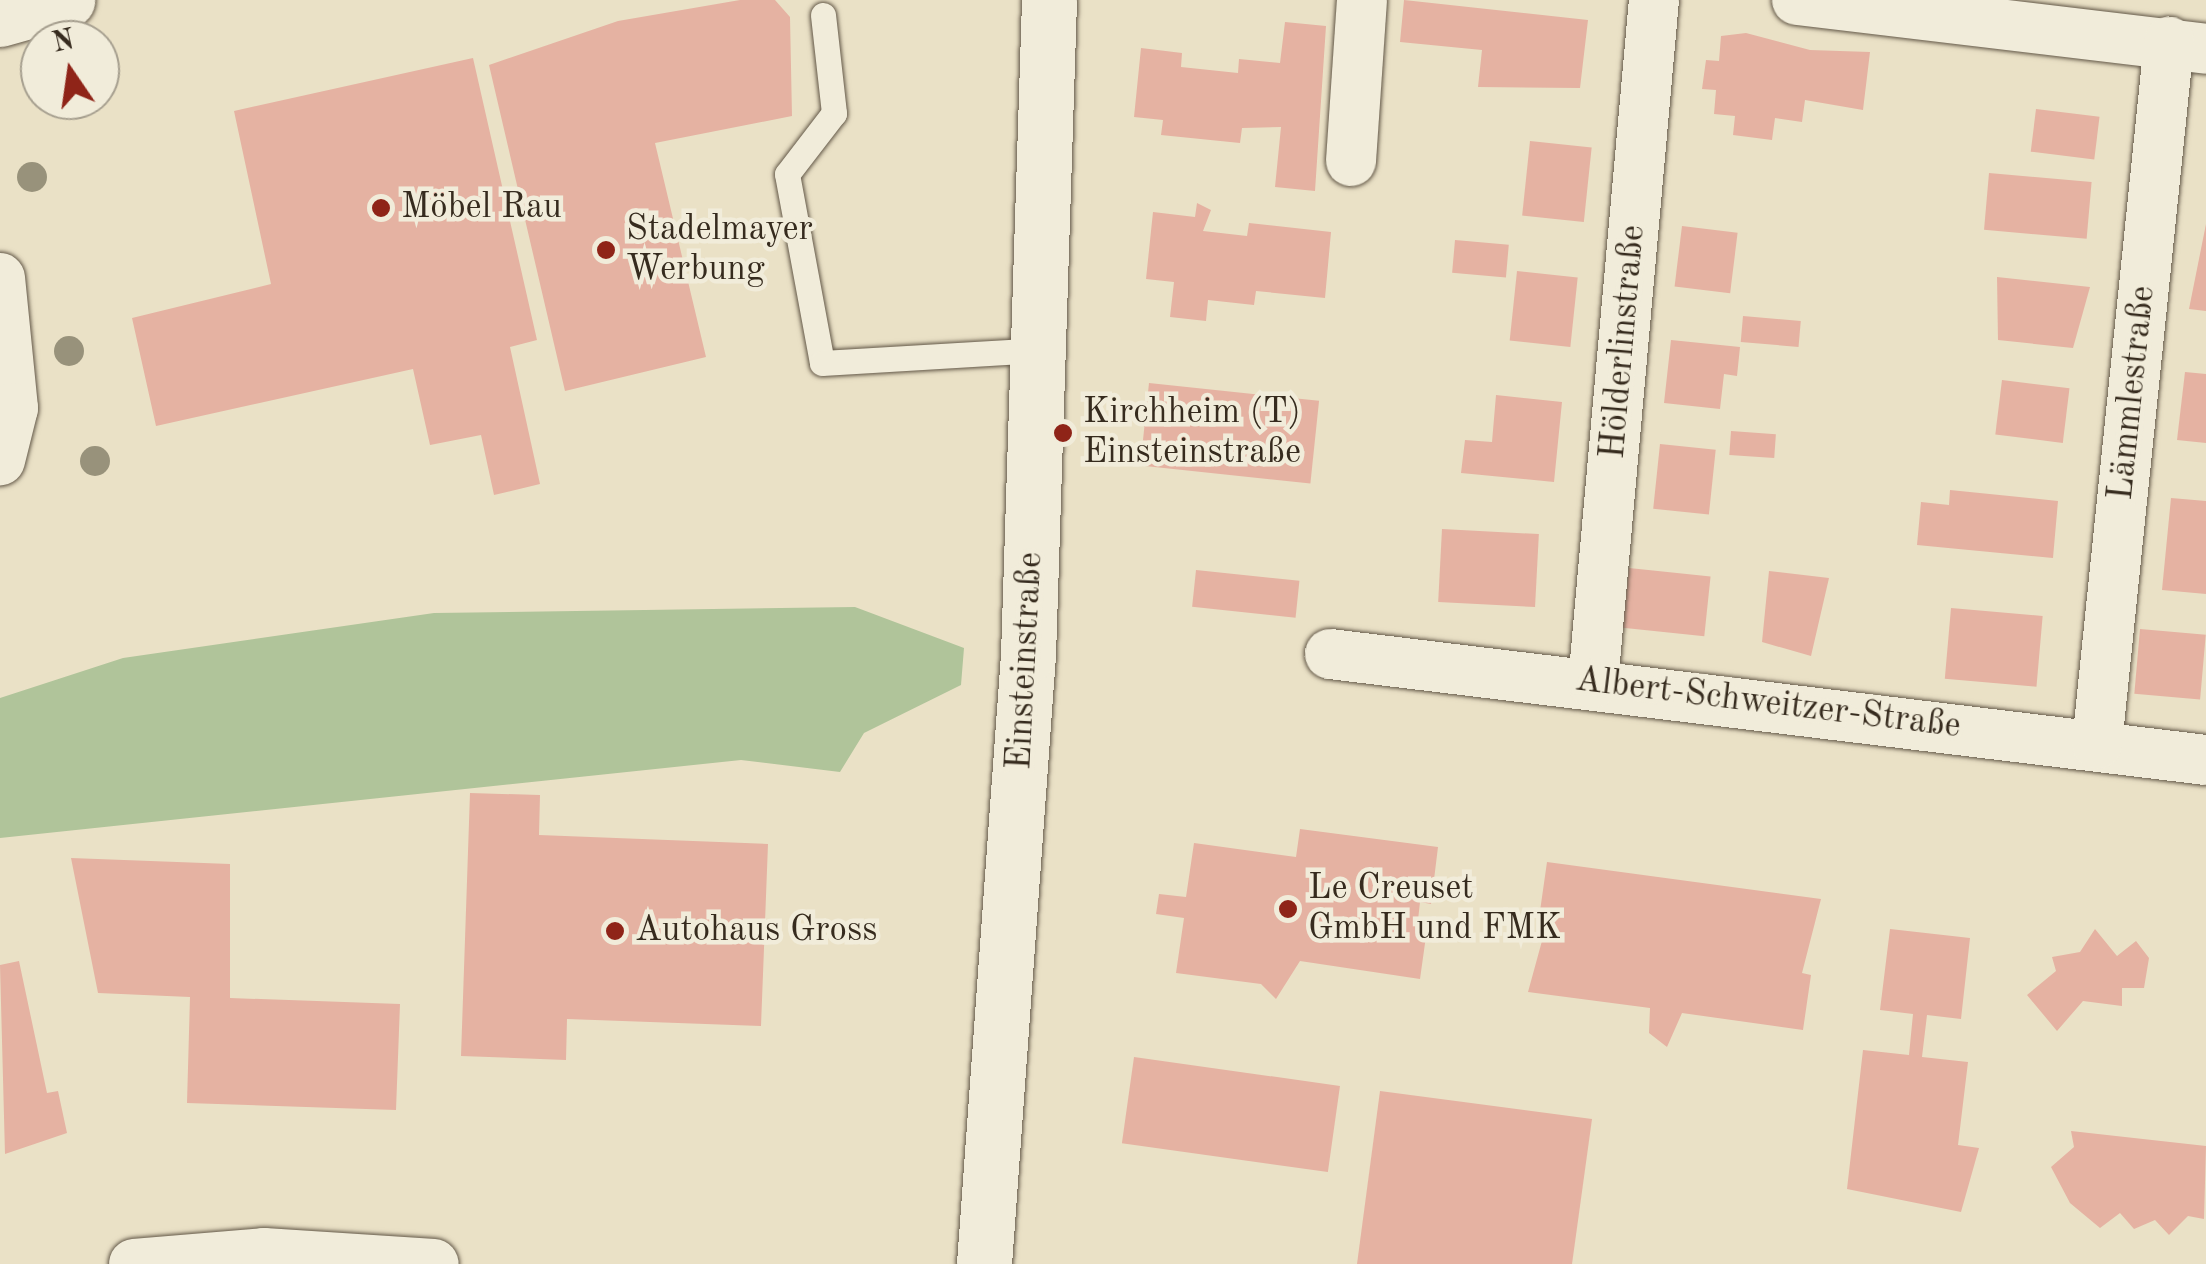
<!DOCTYPE html>
<html>
<head>
<meta charset="utf-8">
<style>
  body { margin:0 }
  #map { position:relative; width:2206px; height:1264px; overflow:hidden; background:#eae1c6; font-family:"Old Standard TT",serif }
  div>[style] { position:absolute }
  [style*='--x'] { left:calc(var(--x)*1px); top:calc(var(--y)*1px); width:calc(var(--w)*1px); rotate:calc(var(--a)*1deg) }
  .green>* { inset:0; background:#b0c49a }
  .building>* { inset:0; background:#e5b2a2; transform-origin:0 0 }
  .roads { filter:drop-shadow(0 0 2px #635848) drop-shadow(0 0 2px #635848) }
  .lane>* { height:25px; margin:-12.5px; padding:0 12.5px; transform-origin:12.5px; border-radius:12.5px; background:#f1ecda }
  .street>* { height:50px; margin:-25px; padding:0 25px; transform-origin:25px; border-radius:25px; background:#f1ecda }
  .secondary>* { height:55px; margin:-27.5px; padding:0 27.5px; transform-origin:27.5px; border-radius:27.5px; background:#f1ecda }
  .trees>* { width:30px; height:30px; margin:-15px; border-radius:50%; background:#98927b }
  .dots>* { width:28px; height:28px; translate:-50% -50%; box-sizing:border-box; border:5px solid #f1ecda; border-radius:50% }
  span { translate:-50% -50%; white-space:nowrap; text-align:center; line-height:1.15; -webkit-text-stroke:9px #f1ecda; paint-order:stroke }
  .poi-label { font-size:35px; color:#362b1e }
  .left { translate:0 -50%; text-align:left }
  .street-label { font-size:35px; color:#362b1e }
  .north { position:absolute; left:20px; top:20px; width:100px; height:100px; box-sizing:border-box; background:#f1ecda; border:2px solid #a69f8f; border-radius:50%; rotate:347deg; font-size:28px; font-weight:700; line-height:40px; text-align:center; color:#362b1e }
  .north::after { content:''; display:block; margin:auto; width:35px; height:45px; background:#8f2418; clip-path:polygon(50% 0,100% 100%,50% 72%,0 100%) }
</style>
</head>
<body>
<div id="map">
  <div class="green">
    <i style="clip-path:polygon(855px 607px,964px 648px,961px 685px,864px 733px,840px 772px,741px 760px,0 838px,0 698px,123px 658px,434px 613px)"></i>
  </div>
  <div class="building">
    <i style="clip-path:polygon(740px 0,775px 0,790px 17px,792px 116px,655px 143px,706px 357px,565px 391px,489px 65px,618px 21px)"></i>
    <i style="clip-path:polygon(1404px 0,1588px 20px,1580px 88px,1478px 87px,1482px 50px,1400px 42px)"></i>
    <i style="clip-path:polygon(1285px 22px,1326px 26px,1315px 191px,1275px 187px,1281px 127px,1242px 128px,1240px 143px,1161px 135px,1163px 120px,1134px 117px,1141px 48px,1182px 53px,1181px 67px,1238px 73px,1239px 59px,1280px 63px)"></i>
    <i style="clip-path:polygon(1746px 33px,1810px 50px,1870px 52px,1863px 110px,1805px 100px,1802px 122px,1775px 118px,1772px 140px,1733px 135px,1735px 116px,1714px 114px,1716px 90px,1702px 89px,1706px 60px,1719px 61px,1721px 36px)"></i>
    <i style="clip-path:polygon(473px 58px,537px 340px,510px 347px,540px 484px,494px 495px,481px 435px,430px 445px,413px 369px,156px 426px,132px 318px,271px 284px,234px 111px)"></i>
    <i style="left:2036px;top:109px;width:64px;height:43px;rotate:7deg"></i>
    <i style="left:1530px;top:141px;width:62px;height:75px;rotate:6deg"></i>
    <i style="left:1989px;top:173px;width:103px;height:57px;rotate:5deg"></i>
    <i style="clip-path:polygon(1197px 203px,1211px 210px,1203px 231px,1247px 236px,1249px 223px,1331px 232px,1325px 298px,1256px 291px,1254px 305px,1208px 300px,1206px 321px,1170px 317px,1174px 282px,1146px 279px,1153px 212px,1195px 217px)"></i>
    <i style="clip-path:polygon(2206px 224px,2206px 311px,2189px 309px)"></i>
    <i style="left:1682px;top:226px;width:56px;height:61px;rotate:7deg"></i>
    <i style="left:1455px;top:240px;width:54px;height:33px;rotate:5deg"></i>
    <i style="left:1517px;top:271px;width:61px;height:70px;rotate:6deg"></i>
    <i style="clip-path:polygon(1997px 277px,2090px 287px,2073px 348px,1998px 340px)"></i>
    <i style="left:1743px;top:316px;width:58px;height:26px;rotate:5deg"></i>
    <i style="clip-path:polygon(1671px 340px,1740px 347px,1737px 376px,1724px 374px,1720px 409px,1664px 403px)"></i>
    <i style="clip-path:polygon(2185px 372px,2206px 374px,2206px 443px,2177px 440px)"></i>
    <i style="left:2002px;top:380px;width:68px;height:55px;rotate:7deg"></i>
    <i style="left:1149px;top:383px;width:171px;height:83px;rotate:6deg"></i>
    <i style="clip-path:polygon(1496px 395px,1562px 402px,1554px 482px,1461px 473px,1465px 440px,1492px 442px)"></i>
    <i style="left:1731px;top:431px;width:45px;height:24px;rotate:4deg"></i>
    <i style="left:1660px;top:444px;width:56px;height:65px;rotate:6deg"></i>
    <i style="clip-path:polygon(1950px 490px,2058px 501px,2053px 558px,1917px 545px,1921px 502px,1949px 505px)"></i>
    <i style="clip-path:polygon(2171px 498px,2206px 501px,2206px 594px,2162px 590px)"></i>
    <i style="left:1442px;top:529px;width:97px;height:73px;rotate:3deg"></i>
    <i style="left:1629px;top:568px;width:82px;height:60px;rotate:6deg"></i>
    <i style="left:1196px;top:570px;width:104px;height:37px;rotate:6deg"></i>
    <i style="clip-path:polygon(1769px 571px,1829px 578px,1811px 656px,1762px 642px)"></i>
    <i style="left:1951px;top:608px;width:92px;height:71px;rotate:5deg"></i>
    <i style="left:2140px;top:629px;width:66px;height:65px;rotate:5deg"></i>
    <i style="clip-path:polygon(470px 793px,540px 795px,539px 835px,768px 844px,761px 1026px,567px 1019px,566px 1060px,461px 1056px)"></i>
    <i style="clip-path:polygon(1300px 829px,1438px 847px,1431px 904px,1420px 902px,1418px 920px,1428px 922px,1420px 979px,1300px 961px,1276px 999px,1261px 984px,1176px 973px,1184px 918px,1156px 914px,1159px 894px,1186px 897px,1194px 843px,1296px 857px)"></i>
    <i style="clip-path:polygon(71px 858px,230px 864px,230px 998px,400px 1004px,396px 1110px,187px 1103px,190px 997px,98px 993px)"></i>
    <i style="clip-path:polygon(1547px 862px,1821px 899px,1802px 973px,1811px 975px,1803px 1030px,1682px 1013px,1667px 1047px,1649px 1033px,1650px 1008px,1528px 992px,1548px 919px,1539px 918px)"></i>
    <i style="clip-path:polygon(1890px 929px,1970px 938px,1961px 1019px,1927px 1015px,1922px 1057px,1968px 1062px,1958px 1145px,1979px 1148px,1961px 1212px,1847px 1189px,1863px 1050px,1909px 1055px,1913px 1014px,1880px 1010px)"></i>
    <i style="clip-path:polygon(2095px 929px,2117px 956px,2136px 941px,2149px 958px,2144px 988px,2122px 988px,2122px 1006px,2083px 1001px,2057px 1031px,2027px 995px,2056px 971px,2052px 957px,2080px 952px)"></i>
    <i style="clip-path:polygon(19px 961px,47px 1093px,58px 1091px,67px 1133px,5px 1154px,0 965px)"></i>
    <i style="left:1134px;top:1057px;width:208px;height:87px;rotate:8deg"></i>
    <i style="clip-path:polygon(1380px 1091px,1592px 1119px,1572px 1264px,1357px 1264px)"></i>
    <i style="clip-path:polygon(2071px 1131px,2206px 1146px,2204px 1219px,2188px 1216px,2169px 1235px,2155px 1220px,2134px 1229px,2120px 1213px,2100px 1228px,2070px 1203px,2051px 1167px,2074px 1147px)"></i>
  </div>
  <div class="roads">
    <div class="lane">
      <i style="--x:823;--y:15;--w:99;--a:83.6"></i>
      <i style="--x:834;--y:113;--w:77;--a:127.6"></i>
      <i style="--x:787;--y:174;--w:192;--a:79.5"></i>
      <i style="--x:822;--y:363;--w:217;--a:-3.4"></i>
    </div>
    <div class="street">
      <i style="--x:1797;--y:0;--w:412;--a:6.8"></i>
      <i style="--x:1351;--y:161;--w:161;--a:-86.1"></i>
      <i style="--x:0;--y:278;--w:131;--a:84.3"></i>
      <i style="--x:13;--y:408;--w:54;--a:104"></i>
      <i style="--x:1330;--y:654;--w:882;--a:6.9"></i>
      <i style="--x:1593;--y:683;--w:686;--a:-84.9"></i>
      <i style="--x:2097;--y:744;--w:706;--a:-84.14"></i>
      <i style="--x:134;--y:1264;--w:130;--a:-4.8"></i>
      <i style="--x:264;--y:1253;--w:170;--a:3.7"></i>
    </div>
    <div class="secondary">
      <i style="--x:0;--y:19;--w:70;--a:-15.8"></i>
      <i style="--x:984;--y:1264;--w:611;--a:-85.87"></i>
      <i style="--x:1028;--y:655;--w:655;--a:-88.16"></i>
    </div>
  </div>
  <div class="trees">
    <i style="left:32px;top:177px"></i>
    <i style="left:69px;top:351px"></i>
    <i style="left:95px;top:461px"></i>
  </div>
  <div class="dots">
    <i style="left:381px;top:208px;background:#8f2418"></i>
    <i style="left:606px;top:250px;background:#8f2418"></i>
    <i style="left:1063px;top:433px;background:#8f2418"></i>
    <i style="left:1288px;top:909px;background:#8f2418"></i>
    <i style="left:615px;top:931px;background:#8f2418"></i>
  </div>
  <div class="poi-label">
    <span class="left" style="left:401px;top:208px">Möbel Rau</span>
    <span class="left" style="left:626px;top:250px">Stadelmayer<br>Werbung</span>
    <span class="left" style="left:1083px;top:433px">Kirchheim (T)<br>Einsteinstraße</span>
    <span class="left" style="left:1308px;top:909px">Le Creuset<br>GmbH und FMK</span>
    <span class="left" style="left:635px;top:931px">Autohaus Gross</span>
  </div>
  <div class="street-label">
    <span style="left:1624px;top:342px;rotate:-85deg">Hölderlinstraße</span>
    <span style="left:2133px;top:393px;rotate:-84deg">Lämmlestraße</span>
    <span style="left:1026px;top:661px;rotate:-87deg">Einsteinstraße</span>
    <span style="left:1768px;top:704px;rotate:7deg">Albert-Schweitzer-Straße</span>
  </div>
  <div class="north">N</div>
</div>
</body>
</html>
